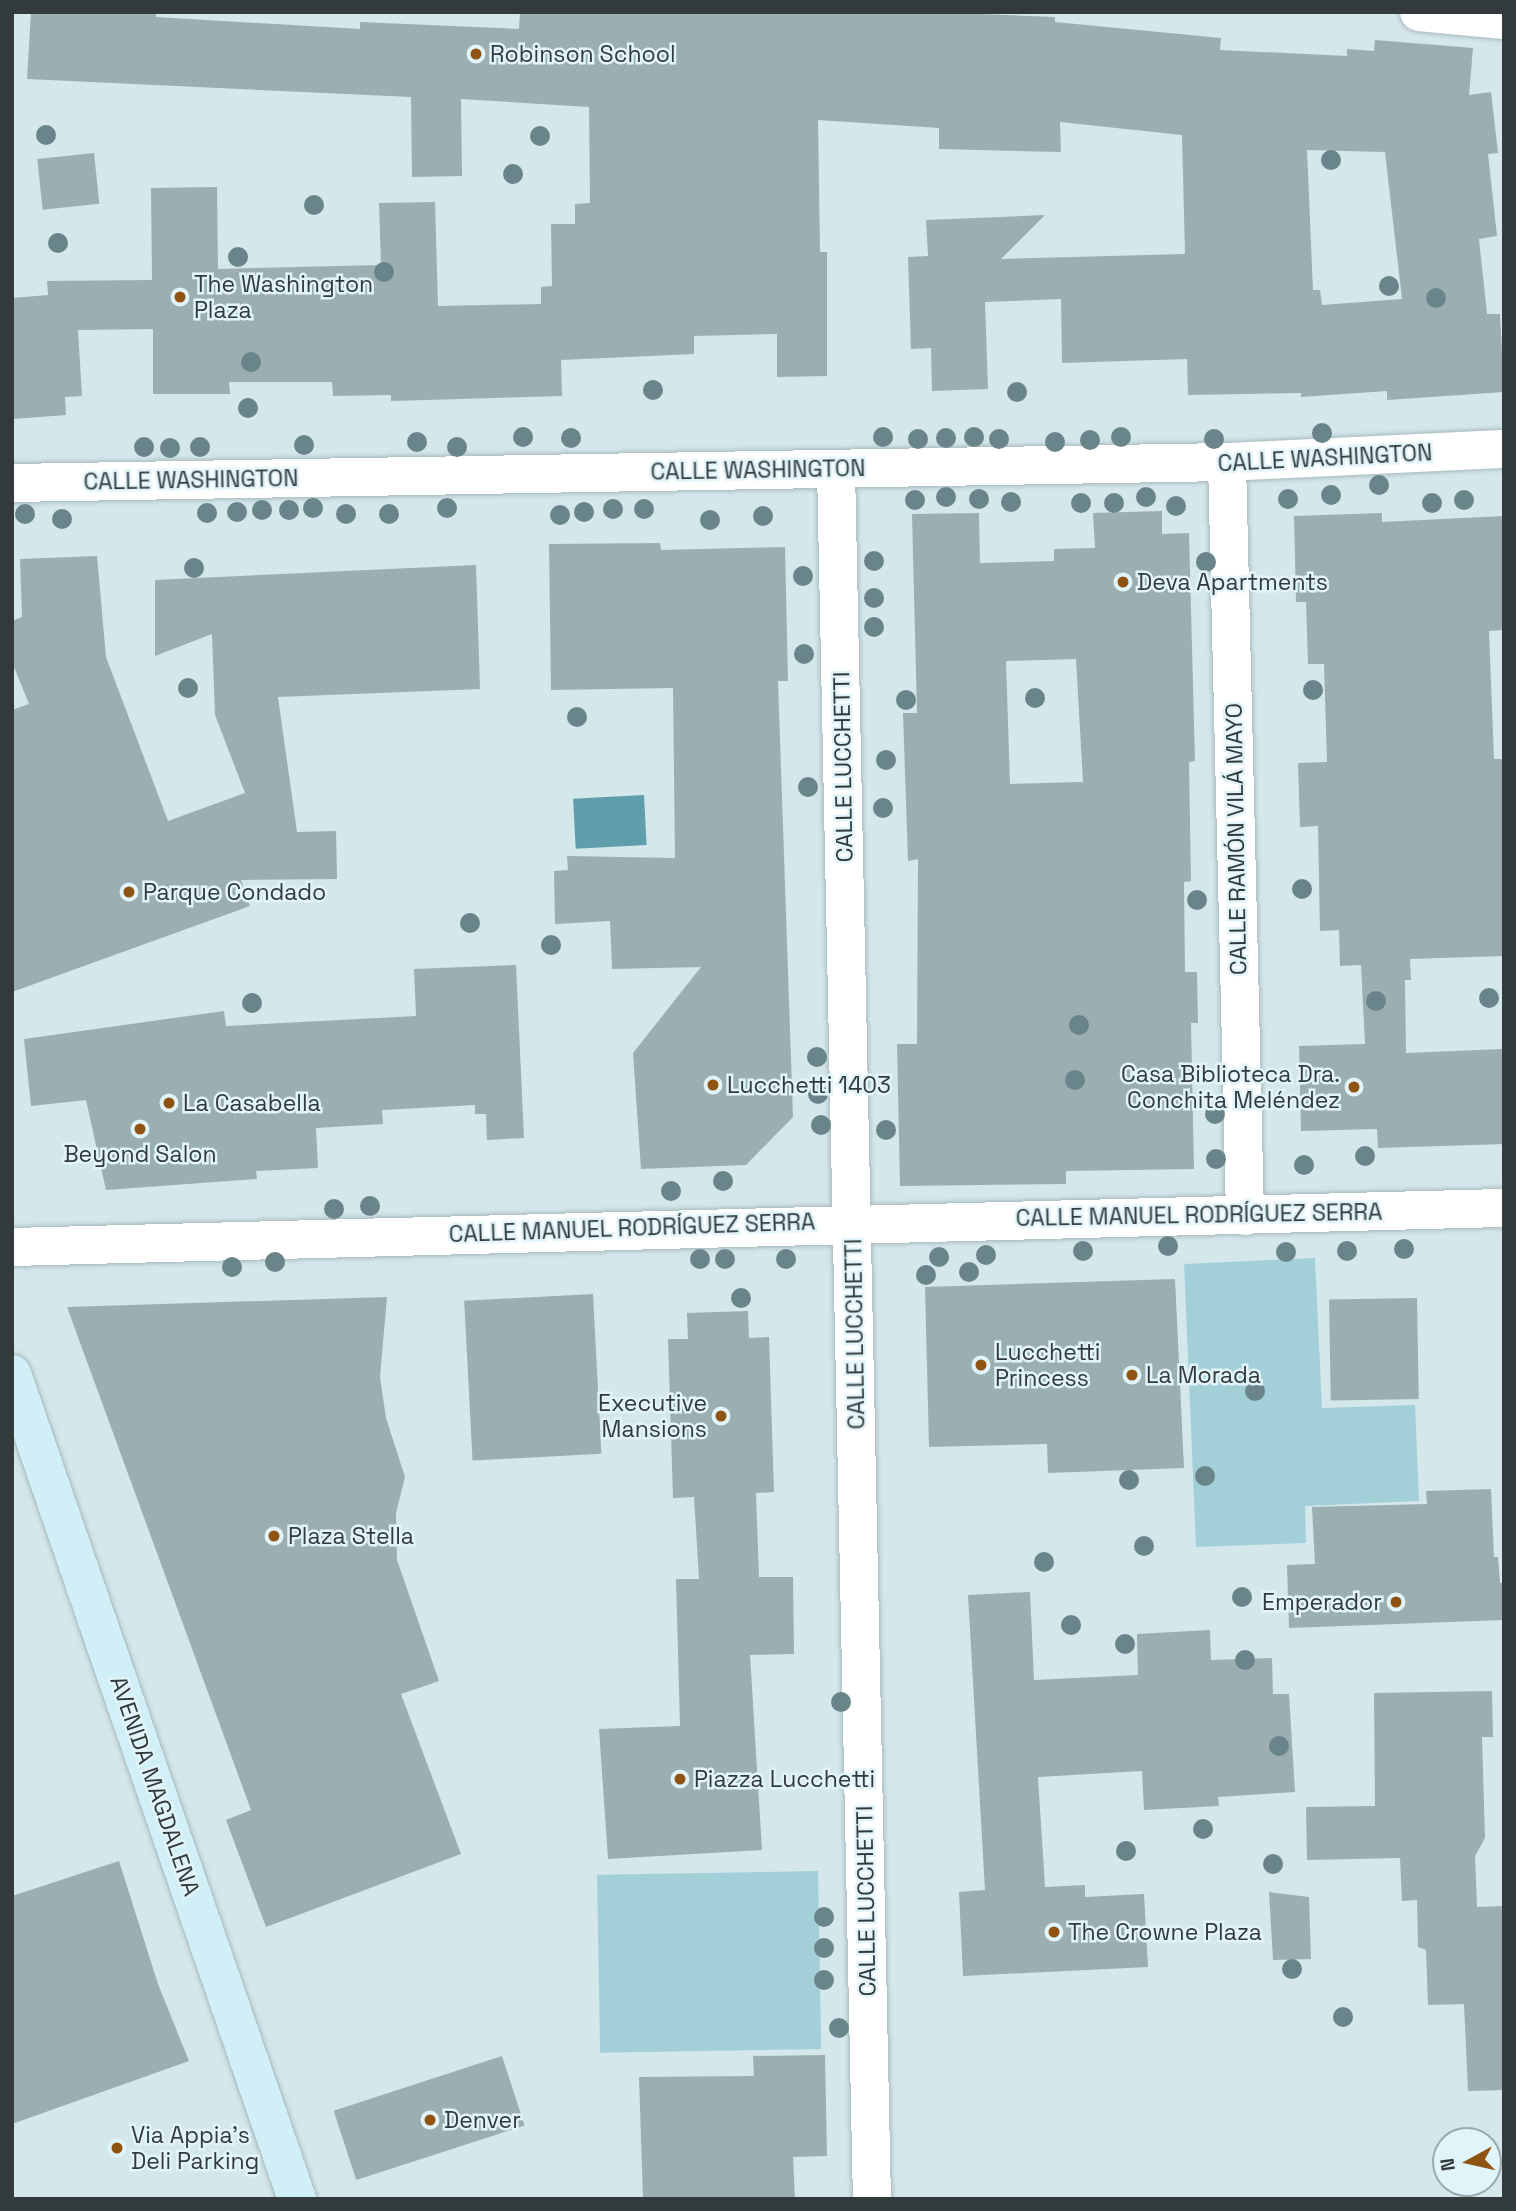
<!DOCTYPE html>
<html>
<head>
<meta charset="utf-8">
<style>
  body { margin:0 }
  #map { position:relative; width:1516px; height:2211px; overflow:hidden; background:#d4e7eb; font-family:"Space Grotesk",sans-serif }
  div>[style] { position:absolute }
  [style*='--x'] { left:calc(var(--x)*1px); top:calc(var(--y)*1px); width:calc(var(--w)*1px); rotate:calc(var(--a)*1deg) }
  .green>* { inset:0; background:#a3cfd9; transform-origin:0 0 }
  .water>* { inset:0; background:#609eab; transform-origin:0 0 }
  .building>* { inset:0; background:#9baeb2; transform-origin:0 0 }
  .roads { filter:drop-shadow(0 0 2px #a7b9bd) drop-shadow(0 0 2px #a7b9bd) }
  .street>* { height:38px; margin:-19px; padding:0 19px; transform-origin:19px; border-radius:19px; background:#fff }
  .secondary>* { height:38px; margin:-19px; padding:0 19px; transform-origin:19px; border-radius:19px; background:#d0eff6 }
  .trees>* { width:20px; height:20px; margin:-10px; border-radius:50%; background:#6a858a }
  .dots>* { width:19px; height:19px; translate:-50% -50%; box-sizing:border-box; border:4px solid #e1f4f9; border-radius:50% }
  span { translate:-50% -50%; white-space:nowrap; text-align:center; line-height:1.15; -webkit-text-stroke:5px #e1f4f9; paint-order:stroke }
  .poi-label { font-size:23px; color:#323a3b }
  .left { translate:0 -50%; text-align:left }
  .right { translate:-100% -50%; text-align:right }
  .street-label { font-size:23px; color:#323a3b }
  .frame { position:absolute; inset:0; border:14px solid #323a3b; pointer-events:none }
  .north { position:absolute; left:1432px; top:2127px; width:70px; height:70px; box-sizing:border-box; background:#e1f4f9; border:2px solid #9baaad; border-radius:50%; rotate:262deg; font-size:19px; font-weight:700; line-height:28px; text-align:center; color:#323a3b }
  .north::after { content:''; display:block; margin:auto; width:24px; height:32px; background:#8f5411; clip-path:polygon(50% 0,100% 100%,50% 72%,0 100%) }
</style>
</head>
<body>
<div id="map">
  <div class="green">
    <i style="clip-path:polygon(1315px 1258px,1322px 1408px,1415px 1405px,1419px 1501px,1305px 1506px,1306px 1543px,1196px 1547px,1184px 1264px)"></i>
    <i style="left:818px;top:1871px;width:178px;height:221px;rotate:89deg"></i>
  </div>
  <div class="water">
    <i style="left:644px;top:795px;width:50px;height:71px;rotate:87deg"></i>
  </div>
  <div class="building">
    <i style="clip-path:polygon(evenodd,31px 12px,156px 12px,156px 17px,360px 29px,360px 22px,519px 29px,520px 12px,927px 12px,1055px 17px,1055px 22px,1221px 38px,1220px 50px,1347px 56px,1347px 49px,1374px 51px,1375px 40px,1473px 48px,1469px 95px,1491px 92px,1498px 153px,1488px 154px,1497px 236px,1479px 239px,1487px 314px,1500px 314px,1504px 392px,1387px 400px,1387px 391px,1301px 397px,1301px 393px,1188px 395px,1187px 359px,1062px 363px,1061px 299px,985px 302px,988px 389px,932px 391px,931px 348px,911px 349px,908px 257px,928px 256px,926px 220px,1045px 215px,1001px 259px,1185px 254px,1182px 135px,1060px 122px,1061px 152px,939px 149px,939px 128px,818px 120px,820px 252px,827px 252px,827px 376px,777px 377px,777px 334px,694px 336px,694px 354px,561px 360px,562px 396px,391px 401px,391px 395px,333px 396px,332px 382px,229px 382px,230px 394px,153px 394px,153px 329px,78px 330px,82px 396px,65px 397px,66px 415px,12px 419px,12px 298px,48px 295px,47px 281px,152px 280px,151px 188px,217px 187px,218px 269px,381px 265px,379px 203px,435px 202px,438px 306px,541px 304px,541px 287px,552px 286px,551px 224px,575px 224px,575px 204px,590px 203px,589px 107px,461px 99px,462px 176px,412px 177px,411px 97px,27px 79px,31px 12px,1307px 150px,1385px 152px,1402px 299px,1322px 305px,1320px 290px,1313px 290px,1307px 150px)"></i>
    <i style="left:94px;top:153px;width:51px;height:57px;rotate:84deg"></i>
    <i style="clip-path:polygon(evenodd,1162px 511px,1162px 534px,1189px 533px,1195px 761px,1189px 762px,1191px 881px,1184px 882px,1185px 972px,1197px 972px,1198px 1023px,1191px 1023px,1194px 1169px,1066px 1171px,1066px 1184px,900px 1186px,897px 1044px,917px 1044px,918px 859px,908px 861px,903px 713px,917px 713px,912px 514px,979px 513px,980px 563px,1054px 561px,1054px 549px,1095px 548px,1093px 513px,1162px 511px,1076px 659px,1083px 782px,1010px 784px,1006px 661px,1076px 659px)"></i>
    <i style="clip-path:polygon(1382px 513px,1382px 522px,1504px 516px,1504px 630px,1489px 631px,1494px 759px,1504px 759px,1504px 956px,1410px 959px,1411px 980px,1405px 980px,1406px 1053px,1502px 1049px,1504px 1144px,1378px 1148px,1377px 1129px,1301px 1131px,1299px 1046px,1365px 1044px,1361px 965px,1340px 966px,1339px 930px,1320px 931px,1318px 826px,1300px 827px,1298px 763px,1327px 762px,1324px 664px,1308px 664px,1306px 602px,1296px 602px,1294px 516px)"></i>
    <i style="clip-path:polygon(660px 543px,661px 550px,785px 547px,788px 681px,778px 681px,793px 1117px,746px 1165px,641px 1169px,633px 1053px,701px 967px,612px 969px,610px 921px,555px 924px,554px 871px,568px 870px,567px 856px,675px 858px,673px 688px,551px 690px,549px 544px)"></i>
    <i style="clip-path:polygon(97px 556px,106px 657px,168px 821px,245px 793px,215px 715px,212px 634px,155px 656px,155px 580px,476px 565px,480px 689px,278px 697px,297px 832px,336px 831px,337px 879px,241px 880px,250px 906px,12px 992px,12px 710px,29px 704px,12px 662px,12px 621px,22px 617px,20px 559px)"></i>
    <i style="clip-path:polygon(516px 965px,524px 1138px,487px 1140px,486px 1114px,475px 1114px,475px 1105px,382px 1110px,383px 1124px,316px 1128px,318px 1168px,256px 1171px,257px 1179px,106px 1190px,86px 1100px,31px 1106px,24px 1039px,224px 1011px,226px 1026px,416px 1016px,414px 969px)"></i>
    <i style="clip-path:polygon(1175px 1279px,1184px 1468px,1048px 1473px,1047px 1444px,929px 1447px,925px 1287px)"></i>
    <i style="left:593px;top:1294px;width:160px;height:129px;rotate:87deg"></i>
    <i style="clip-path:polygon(387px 1297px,380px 1377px,386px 1418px,405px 1477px,396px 1513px,397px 1560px,439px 1681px,401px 1694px,461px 1854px,266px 1927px,226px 1820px,251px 1810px,67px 1307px)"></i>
    <i style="left:1417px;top:1298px;width:101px;height:88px;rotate:89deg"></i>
    <i style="clip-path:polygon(748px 1311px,749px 1338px,769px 1337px,774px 1492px,756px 1493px,759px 1577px,793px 1577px,794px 1654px,750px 1655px,762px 1850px,608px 1859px,599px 1729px,680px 1726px,676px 1579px,699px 1579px,694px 1497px,673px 1498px,668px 1339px,688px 1339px,687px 1313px)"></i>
    <i style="clip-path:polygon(1491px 1489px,1494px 1557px,1498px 1557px,1500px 1583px,1504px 1583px,1504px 1620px,1289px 1628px,1287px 1565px,1315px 1564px,1312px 1507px,1427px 1504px,1426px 1491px)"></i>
    <i style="clip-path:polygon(1030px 1592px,1034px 1680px,1138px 1675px,1137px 1634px,1210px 1630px,1211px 1660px,1272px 1658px,1273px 1694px,1289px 1694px,1295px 1792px,1218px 1797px,1219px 1806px,1144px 1810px,1142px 1771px,1038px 1777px,1045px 1887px,1085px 1885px,1085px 1897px,1144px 1894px,1148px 1967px,963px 1976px,959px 1892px,985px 1890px,968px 1595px)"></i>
    <i style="clip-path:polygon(1492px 1691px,1493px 1737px,1482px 1737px,1485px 1838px,1475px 1856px,1477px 1907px,1504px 1906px,1504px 2090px,1468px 2091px,1464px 2004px,1428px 2005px,1426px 1950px,1418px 1947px,1417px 1900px,1402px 1901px,1400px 1858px,1307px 1860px,1306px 1807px,1375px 1806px,1374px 1693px)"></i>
    <i style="clip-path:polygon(119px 1861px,158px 1984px,189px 2061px,12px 2124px,12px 1896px)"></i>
    <i style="clip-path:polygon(1269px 1892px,1309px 1897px,1311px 1959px,1273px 1960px)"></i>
    <i style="clip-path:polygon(825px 2055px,827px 2156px,793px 2157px,795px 2199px,643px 2199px,639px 2077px,754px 2076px,753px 2056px)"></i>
    <i style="left:502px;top:2056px;width:73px;height:177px;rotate:72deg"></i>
  </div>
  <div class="roads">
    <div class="street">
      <i style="--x:1419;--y:12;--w:85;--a:5.4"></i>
      <i style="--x:1227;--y:462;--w:754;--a:88.63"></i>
      <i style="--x:836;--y:469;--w:1730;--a:88.81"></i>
      <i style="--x:12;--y:483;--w:1215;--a:-0.99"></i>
      <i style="--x:1227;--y:462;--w:277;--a:-2.7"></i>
      <i style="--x:12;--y:1247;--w:1493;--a:-1.5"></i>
    </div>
    <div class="secondary">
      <i style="--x:12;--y:1374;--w:873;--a:70.94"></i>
    </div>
  </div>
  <div class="trees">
    <i style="left:46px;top:135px"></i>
    <i style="left:540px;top:136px"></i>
    <i style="left:1331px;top:160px"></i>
    <i style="left:513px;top:174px"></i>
    <i style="left:314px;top:205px"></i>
    <i style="left:58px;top:243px"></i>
    <i style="left:238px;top:257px"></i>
    <i style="left:384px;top:272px"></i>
    <i style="left:1389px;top:286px"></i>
    <i style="left:1436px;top:298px"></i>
    <i style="left:251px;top:362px"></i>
    <i style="left:653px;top:390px"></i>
    <i style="left:1017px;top:392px"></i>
    <i style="left:248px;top:408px"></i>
    <i style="left:1322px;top:433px"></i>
    <i style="left:523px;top:437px"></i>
    <i style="left:883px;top:437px"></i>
    <i style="left:974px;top:437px"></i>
    <i style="left:1121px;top:437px"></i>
    <i style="left:571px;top:438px"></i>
    <i style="left:946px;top:438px"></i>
    <i style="left:918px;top:439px"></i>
    <i style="left:999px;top:439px"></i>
    <i style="left:1214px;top:439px"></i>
    <i style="left:1090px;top:440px"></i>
    <i style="left:417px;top:442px"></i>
    <i style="left:1055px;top:442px"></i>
    <i style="left:304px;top:445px"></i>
    <i style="left:144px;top:447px"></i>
    <i style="left:200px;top:447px"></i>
    <i style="left:457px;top:447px"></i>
    <i style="left:170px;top:448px"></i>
    <i style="left:1379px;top:485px"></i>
    <i style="left:1331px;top:495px"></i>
    <i style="left:946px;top:497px"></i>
    <i style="left:1146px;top:497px"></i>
    <i style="left:979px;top:499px"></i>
    <i style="left:1288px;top:499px"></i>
    <i style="left:915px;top:500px"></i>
    <i style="left:1464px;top:500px"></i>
    <i style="left:1011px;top:502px"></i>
    <i style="left:1081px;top:503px"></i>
    <i style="left:1114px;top:503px"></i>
    <i style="left:1432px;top:503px"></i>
    <i style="left:1176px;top:506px"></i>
    <i style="left:313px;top:508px"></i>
    <i style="left:447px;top:508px"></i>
    <i style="left:613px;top:509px"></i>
    <i style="left:644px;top:509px"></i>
    <i style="left:262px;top:510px"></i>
    <i style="left:289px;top:510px"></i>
    <i style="left:237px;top:512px"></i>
    <i style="left:584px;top:512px"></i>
    <i style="left:207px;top:513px"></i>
    <i style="left:25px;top:514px"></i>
    <i style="left:346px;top:514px"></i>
    <i style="left:389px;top:514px"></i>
    <i style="left:560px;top:515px"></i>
    <i style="left:763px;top:516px"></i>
    <i style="left:62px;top:519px"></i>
    <i style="left:710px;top:520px"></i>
    <i style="left:874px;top:561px"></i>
    <i style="left:1206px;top:562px"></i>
    <i style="left:194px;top:568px"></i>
    <i style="left:803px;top:576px"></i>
    <i style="left:874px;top:598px"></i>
    <i style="left:874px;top:627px"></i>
    <i style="left:804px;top:654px"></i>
    <i style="left:188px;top:688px"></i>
    <i style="left:1313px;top:690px"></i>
    <i style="left:1035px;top:698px"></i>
    <i style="left:906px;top:700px"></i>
    <i style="left:577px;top:717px"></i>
    <i style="left:886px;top:760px"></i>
    <i style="left:808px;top:787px"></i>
    <i style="left:883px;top:808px"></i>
    <i style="left:1302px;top:889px"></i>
    <i style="left:1197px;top:900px"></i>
    <i style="left:470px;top:923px"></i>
    <i style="left:551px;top:945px"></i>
    <i style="left:1489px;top:998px"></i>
    <i style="left:1376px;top:1001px"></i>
    <i style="left:252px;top:1003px"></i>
    <i style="left:1079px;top:1025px"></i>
    <i style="left:817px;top:1057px"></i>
    <i style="left:1075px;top:1080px"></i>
    <i style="left:818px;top:1094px"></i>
    <i style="left:1215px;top:1114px"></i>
    <i style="left:821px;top:1125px"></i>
    <i style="left:886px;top:1130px"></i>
    <i style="left:1365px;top:1156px"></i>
    <i style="left:1216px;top:1159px"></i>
    <i style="left:1304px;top:1165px"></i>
    <i style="left:723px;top:1181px"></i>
    <i style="left:671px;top:1191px"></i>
    <i style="left:370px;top:1206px"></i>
    <i style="left:334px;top:1209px"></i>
    <i style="left:1168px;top:1246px"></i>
    <i style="left:1404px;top:1249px"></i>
    <i style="left:1083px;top:1251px"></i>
    <i style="left:1347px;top:1251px"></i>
    <i style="left:1286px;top:1252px"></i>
    <i style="left:986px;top:1255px"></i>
    <i style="left:939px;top:1257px"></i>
    <i style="left:700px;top:1259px"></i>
    <i style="left:725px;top:1259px"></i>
    <i style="left:786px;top:1259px"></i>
    <i style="left:275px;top:1262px"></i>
    <i style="left:232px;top:1267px"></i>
    <i style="left:969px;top:1272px"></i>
    <i style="left:926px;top:1275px"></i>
    <i style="left:741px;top:1298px"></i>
    <i style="left:1255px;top:1391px"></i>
    <i style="left:1205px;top:1476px"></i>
    <i style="left:1129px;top:1480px"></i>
    <i style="left:1144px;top:1546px"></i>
    <i style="left:1044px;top:1562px"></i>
    <i style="left:1242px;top:1597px"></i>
    <i style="left:1071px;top:1625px"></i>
    <i style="left:1125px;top:1644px"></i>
    <i style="left:1245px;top:1660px"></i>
    <i style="left:841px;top:1702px"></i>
    <i style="left:1279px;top:1746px"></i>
    <i style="left:1203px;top:1829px"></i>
    <i style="left:1126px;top:1851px"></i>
    <i style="left:1273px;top:1864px"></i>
    <i style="left:824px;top:1917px"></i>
    <i style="left:824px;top:1948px"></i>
    <i style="left:1292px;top:1969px"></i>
    <i style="left:824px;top:1980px"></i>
    <i style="left:1343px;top:2017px"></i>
    <i style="left:839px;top:2028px"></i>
  </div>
  <div class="dots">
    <i style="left:476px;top:54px;background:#8f5411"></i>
    <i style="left:180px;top:297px;background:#8f5411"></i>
    <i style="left:1123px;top:582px;background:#8f5411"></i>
    <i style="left:129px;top:892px;background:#8f5411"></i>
    <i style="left:713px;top:1085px;background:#8f5411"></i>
    <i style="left:1354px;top:1087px;background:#8f5411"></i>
    <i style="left:169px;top:1103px;background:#8f5411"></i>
    <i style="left:140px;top:1129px;background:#8f5411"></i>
    <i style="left:981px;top:1365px;background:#8f5411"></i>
    <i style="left:1132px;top:1375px;background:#8f5411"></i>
    <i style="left:721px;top:1416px;background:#8f5411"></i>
    <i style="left:274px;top:1536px;background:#8f5411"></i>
    <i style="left:1396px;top:1602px;background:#8f5411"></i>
    <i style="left:680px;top:1779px;background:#8f5411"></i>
    <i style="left:1054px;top:1932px;background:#8f5411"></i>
    <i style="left:430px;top:2120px;background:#8f5411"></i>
    <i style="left:117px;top:2148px;background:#8f5411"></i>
  </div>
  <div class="poi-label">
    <span class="left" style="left:490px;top:54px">Robinson School</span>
    <span class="left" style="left:194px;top:297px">The Washington<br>Plaza</span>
    <span class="left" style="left:1137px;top:582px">Deva Apartments</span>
    <span class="left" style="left:143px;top:892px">Parque Condado</span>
    <span class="right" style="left:1340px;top:1087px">Casa Biblioteca Dra.<br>Conchita Meléndez</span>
    <span class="left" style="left:727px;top:1085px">Lucchetti 1403</span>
    <span class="left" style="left:183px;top:1103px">La Casabella</span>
    <span style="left:140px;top:1154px">Beyond Salon</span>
    <span class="left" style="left:995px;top:1365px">Lucchetti<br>Princess</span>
    <span class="left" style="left:1146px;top:1375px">La Morada</span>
    <span class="right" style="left:707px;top:1416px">Executive<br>Mansions</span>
    <span class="left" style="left:288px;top:1536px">Plaza Stella</span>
    <span class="right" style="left:1382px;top:1602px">Emperador</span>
    <span class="left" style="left:694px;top:1779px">Piazza Lucchetti</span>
    <span class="left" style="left:1068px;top:1932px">The Crowne Plaza</span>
    <span class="left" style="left:444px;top:2120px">Denver</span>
    <span class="left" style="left:131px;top:2148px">Via Appia's<br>Deli Parking</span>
  </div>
  <div class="street-label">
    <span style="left:1325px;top:458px;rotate:-3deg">CALLE WASHINGTON</span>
    <span style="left:758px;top:470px;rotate:-1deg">CALLE WASHINGTON</span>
    <span style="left:191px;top:480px;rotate:-1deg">CALLE WASHINGTON</span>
    <span style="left:843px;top:767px;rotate:-91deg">CALLE LUCCHETTI</span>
    <span style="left:1236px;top:839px;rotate:-91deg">CALLE RAMÓN VILÁ MAYO</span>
    <span style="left:1199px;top:1215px;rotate:-1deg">CALLE MANUEL RODRÍGUEZ SERRA</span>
    <span style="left:632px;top:1228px;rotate:-2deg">CALLE MANUEL RODRÍGUEZ SERRA</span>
    <span style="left:855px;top:1334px;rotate:-91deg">CALLE LUCCHETTI</span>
    <span style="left:155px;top:1786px;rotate:71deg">AVENIDA MAGDALENA</span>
    <span style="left:866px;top:1901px;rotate:-91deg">CALLE LUCCHETTI</span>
  </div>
  <div class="frame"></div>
  <div class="north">N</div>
</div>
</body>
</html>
